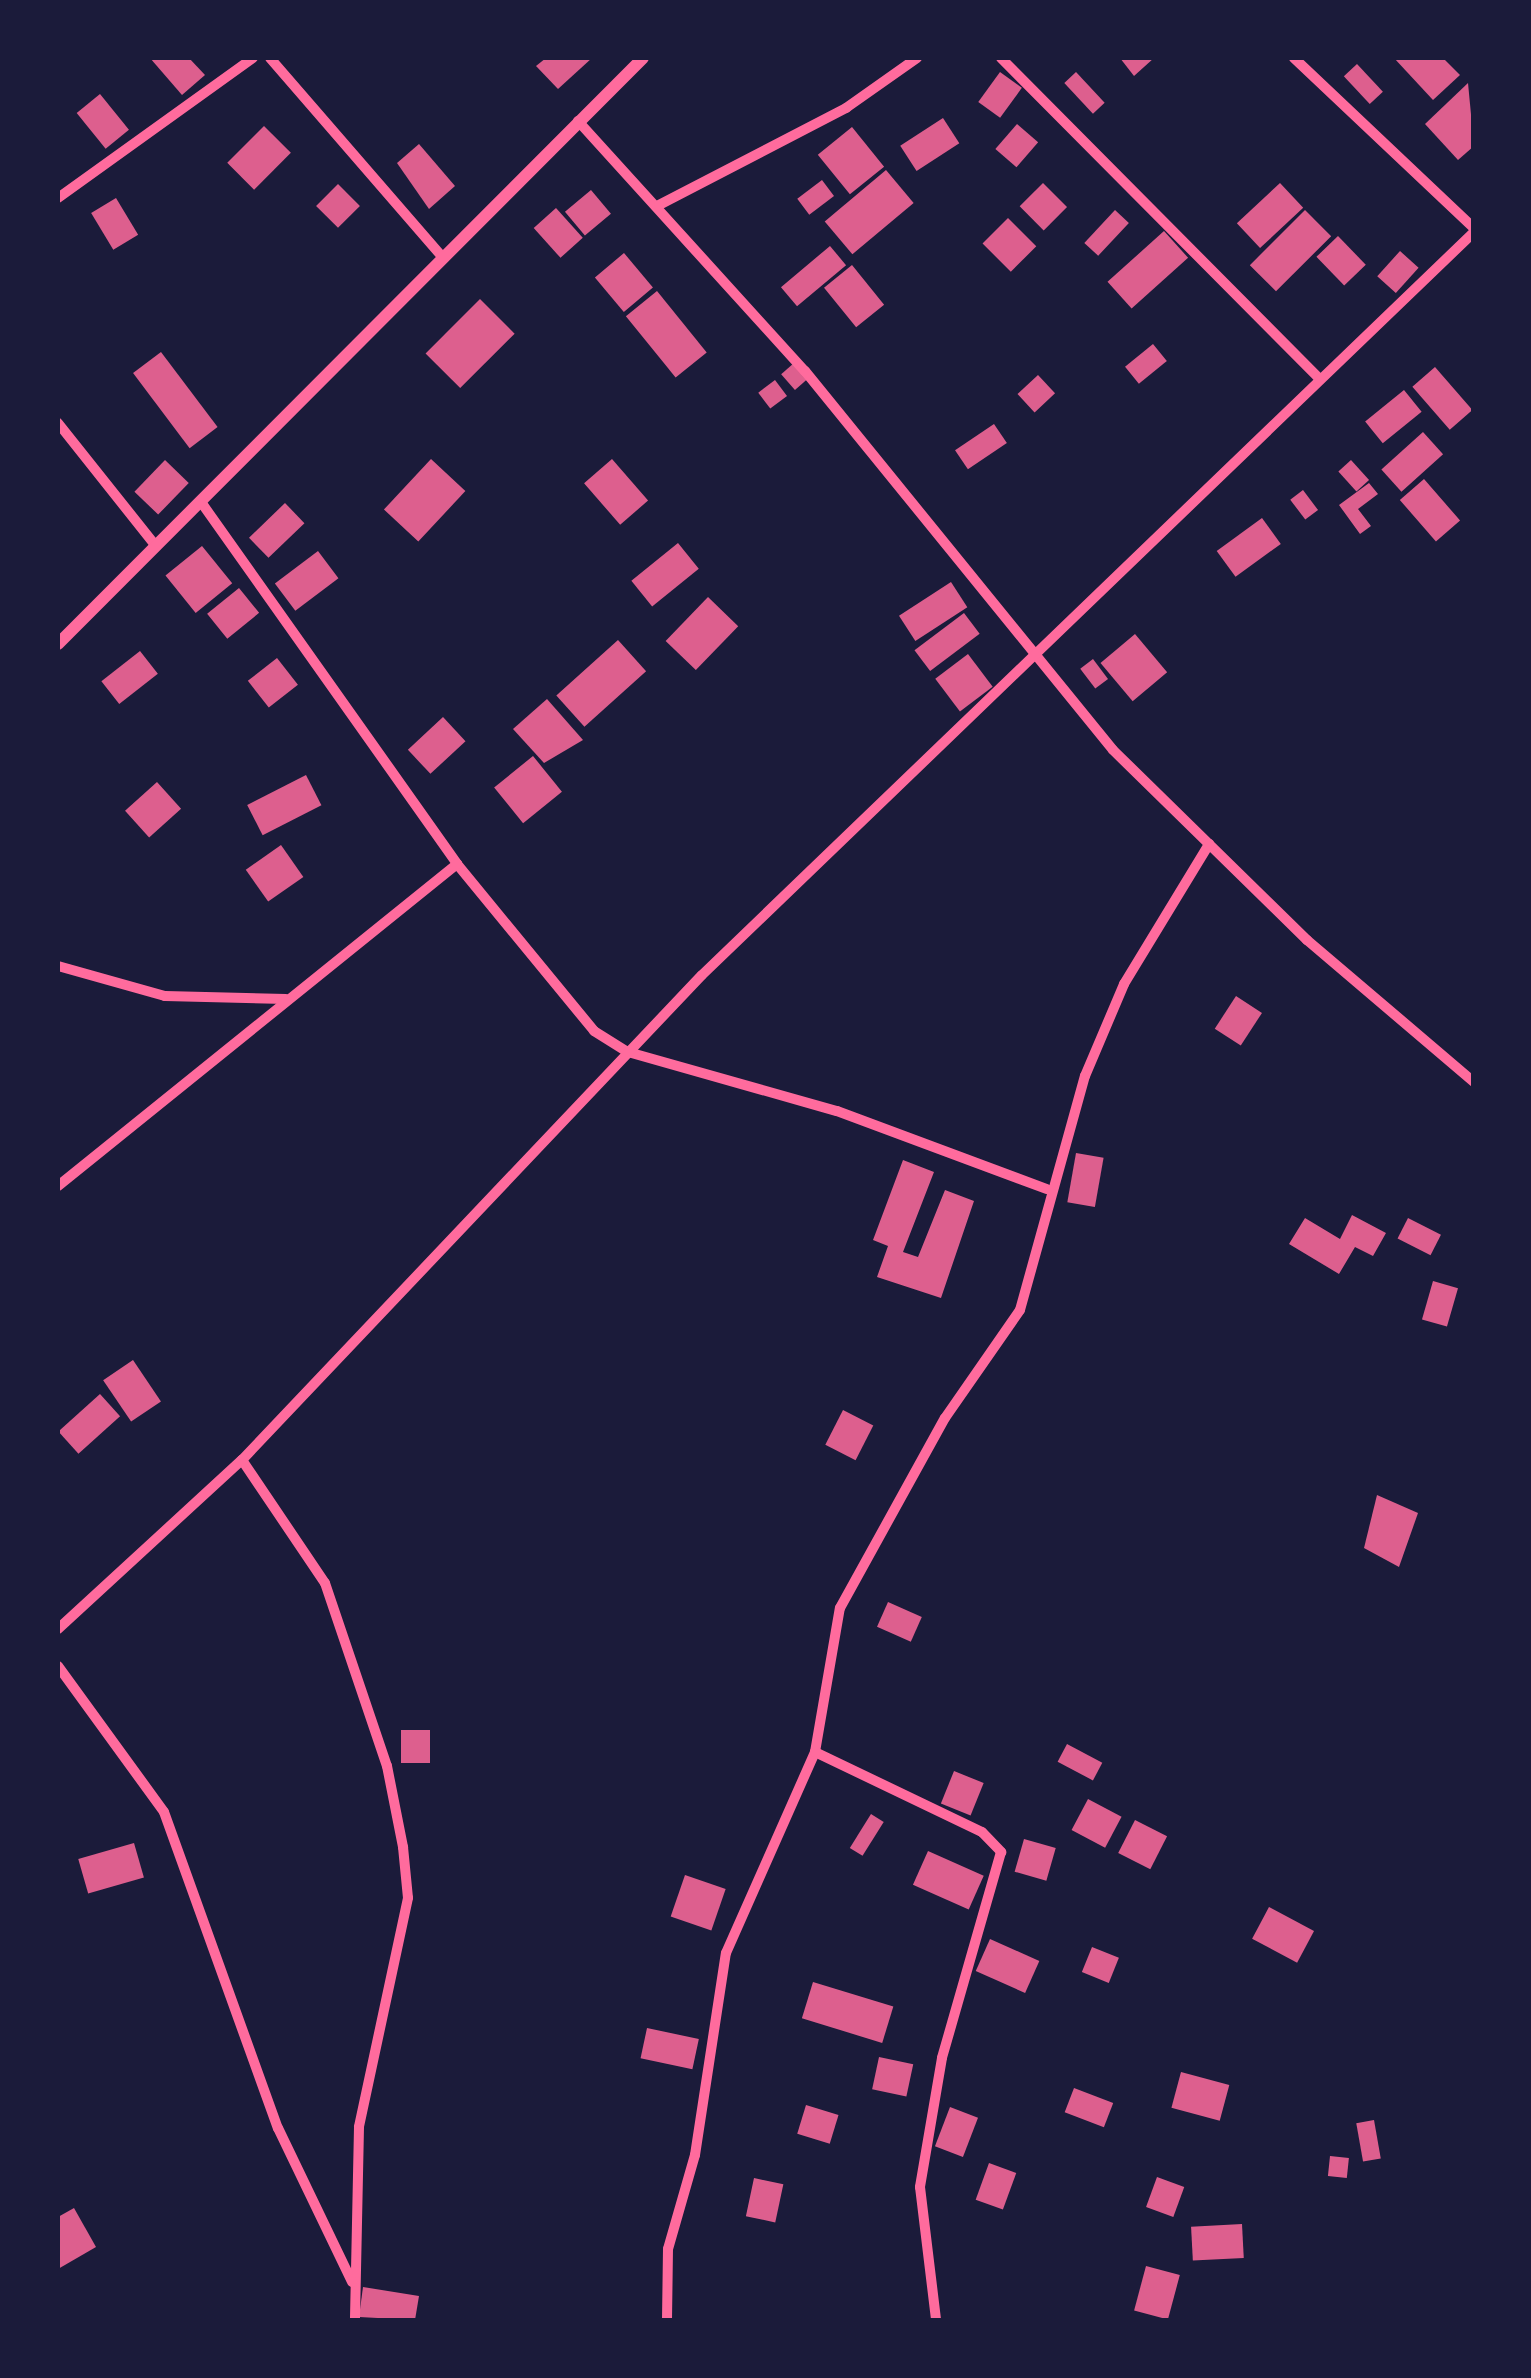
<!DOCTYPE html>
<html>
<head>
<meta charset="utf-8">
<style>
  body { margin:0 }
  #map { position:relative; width:1531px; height:2378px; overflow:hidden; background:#1b1b3a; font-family:"Nunito Sans",sans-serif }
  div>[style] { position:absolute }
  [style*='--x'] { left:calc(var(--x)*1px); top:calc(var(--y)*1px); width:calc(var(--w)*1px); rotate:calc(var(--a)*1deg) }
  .building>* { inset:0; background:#dd5f8e; transform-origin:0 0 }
  .minor>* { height:10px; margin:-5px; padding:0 5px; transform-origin:5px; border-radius:5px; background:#ff6b9d }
  .tertiary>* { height:12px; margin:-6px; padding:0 6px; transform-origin:6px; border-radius:6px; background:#ff6b9d }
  span { translate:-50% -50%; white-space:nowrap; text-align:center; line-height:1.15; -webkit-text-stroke:9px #1b1b3a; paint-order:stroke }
  .frame { position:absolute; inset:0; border:60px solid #1b1b3a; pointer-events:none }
</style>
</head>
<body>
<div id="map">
  <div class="building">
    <i style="clip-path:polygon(150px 58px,189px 58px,205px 75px,182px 95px)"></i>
    <i style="clip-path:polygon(546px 58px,592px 58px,558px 89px,536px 66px)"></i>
    <i style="clip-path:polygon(1120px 58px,1154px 58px,1134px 76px)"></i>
    <i style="clip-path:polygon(1394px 58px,1443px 58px,1460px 75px,1433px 100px)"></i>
    <i style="left:1357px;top:64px;width:38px;height:18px;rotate:47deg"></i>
    <i style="left:1000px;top:72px;width:27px;height:37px;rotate:36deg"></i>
    <i style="left:1076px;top:72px;width:42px;height:16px;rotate:47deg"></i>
    <i style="clip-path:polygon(1468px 83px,1474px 146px,1458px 160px,1425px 124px)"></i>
    <i style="left:100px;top:94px;width:46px;height:30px;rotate:51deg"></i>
    <i style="left:943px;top:118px;width:30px;height:51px;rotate:57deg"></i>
    <i style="left:1017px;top:124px;width:28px;height:33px;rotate:41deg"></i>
    <i style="left:264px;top:126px;width:38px;height:52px;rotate:45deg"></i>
    <i style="left:852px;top:127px;width:51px;height:44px;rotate:51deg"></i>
    <i style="clip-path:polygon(419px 144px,455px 186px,429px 209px,397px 163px)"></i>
    <i style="left:886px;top:170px;width:43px;height:80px;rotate:50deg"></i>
    <i style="left:822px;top:180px;width:20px;height:31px;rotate:53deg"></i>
    <i style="left:1043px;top:183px;width:34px;height:33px;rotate:45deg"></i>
    <i style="left:1280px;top:183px;width:34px;height:59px;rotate:47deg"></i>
    <i style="left:338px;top:184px;width:31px;height:31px;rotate:45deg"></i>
    <i style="left:591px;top:190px;width:31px;height:34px;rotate:50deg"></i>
    <i style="left:116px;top:198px;width:43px;height:29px;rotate:59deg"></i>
    <i style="left:556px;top:208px;width:40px;height:30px;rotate:48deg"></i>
    <i style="left:1115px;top:210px;width:19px;height:45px;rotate:43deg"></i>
    <i style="left:1305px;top:210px;width:37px;height:78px;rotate:45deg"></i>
    <i style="left:1008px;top:218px;width:40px;height:36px;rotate:45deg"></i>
    <i style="left:1164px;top:231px;width:36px;height:76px;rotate:48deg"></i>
    <i style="left:1338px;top:236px;width:40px;height:30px;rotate:46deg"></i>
    <i style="left:830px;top:246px;width:25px;height:64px;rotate:50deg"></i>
    <i style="left:1400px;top:251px;width:25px;height:34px;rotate:42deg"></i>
    <i style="left:624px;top:253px;width:45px;height:38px;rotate:50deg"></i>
    <i style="left:852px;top:265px;width:51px;height:36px;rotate:51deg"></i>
    <i style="left:657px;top:291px;width:79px;height:40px;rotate:51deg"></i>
    <i style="left:480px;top:299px;width:49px;height:77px;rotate:45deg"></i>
    <i style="left:1153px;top:344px;width:22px;height:36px;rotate:51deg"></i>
    <i style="left:161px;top:352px;width:94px;height:35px;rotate:53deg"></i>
    <i style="left:794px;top:363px;width:21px;height:17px;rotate:49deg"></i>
    <i style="left:1435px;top:367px;width:57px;height:30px;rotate:49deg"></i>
    <i style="left:1038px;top:375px;width:25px;height:28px;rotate:47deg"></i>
    <i style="left:775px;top:380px;width:20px;height:21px;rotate:53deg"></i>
    <i style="left:1404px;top:390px;width:28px;height:50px;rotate:51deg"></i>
    <i style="left:994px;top:424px;width:23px;height:47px;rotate:56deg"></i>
    <i style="left:1423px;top:432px;width:30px;height:56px;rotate:48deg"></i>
    <i style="left:431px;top:459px;width:47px;height:69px;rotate:43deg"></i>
    <i style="left:612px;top:459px;width:55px;height:37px;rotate:49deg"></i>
    <i style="left:165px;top:460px;width:33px;height:44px;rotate:44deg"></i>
    <i style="left:1351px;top:460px;width:27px;height:17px;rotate:48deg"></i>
    <i style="left:1424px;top:479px;width:55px;height:32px;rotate:49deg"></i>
    <i style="clip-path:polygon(1369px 483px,1378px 494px,1358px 509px,1371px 526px,1360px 534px,1339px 505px)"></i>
    <i style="left:1303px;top:490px;width:25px;height:16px;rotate:53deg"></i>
    <i style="left:285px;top:503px;width:28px;height:50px;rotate:46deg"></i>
    <i style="left:1262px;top:518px;width:32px;height:56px;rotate:54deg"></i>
    <i style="left:678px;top:543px;width:33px;height:60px;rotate:51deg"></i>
    <i style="left:202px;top:546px;width:48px;height:47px;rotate:51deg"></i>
    <i style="left:318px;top:551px;width:34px;height:54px;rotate:53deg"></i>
    <i style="left:951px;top:582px;width:30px;height:62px;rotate:57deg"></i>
    <i style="left:239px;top:588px;width:32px;height:41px;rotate:51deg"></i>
    <i style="left:708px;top:597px;width:42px;height:61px;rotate:44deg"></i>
    <i style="left:964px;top:613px;width:26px;height:62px;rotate:53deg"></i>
    <i style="left:1135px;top:634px;width:50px;height:45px;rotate:50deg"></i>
    <i style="left:618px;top:640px;width:42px;height:83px;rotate:48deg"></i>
    <i style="left:140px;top:651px;width:29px;height:49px;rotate:52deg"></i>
    <i style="left:968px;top:654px;width:41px;height:41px;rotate:53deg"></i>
    <i style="left:277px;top:658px;width:34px;height:37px;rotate:52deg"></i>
    <i style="left:1093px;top:659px;width:25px;height:16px;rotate:53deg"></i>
    <i style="clip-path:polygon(547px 699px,583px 740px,544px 763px,513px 729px)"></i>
    <i style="left:443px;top:717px;width:33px;height:48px;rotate:47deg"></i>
    <i style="left:533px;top:756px;width:46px;height:50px;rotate:51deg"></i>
    <i style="left:306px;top:775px;width:34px;height:66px;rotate:63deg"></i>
    <i style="left:157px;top:782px;width:36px;height:43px;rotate:48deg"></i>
    <i style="left:281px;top:845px;width:39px;height:43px;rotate:55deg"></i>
    <i style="left:1236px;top:996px;width:31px;height:39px;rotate:33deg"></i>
    <i style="left:1076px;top:1153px;width:28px;height:50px;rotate:10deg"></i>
    <i style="clip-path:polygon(903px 1160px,934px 1172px,903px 1252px,918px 1257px,945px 1190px,974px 1201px,941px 1298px,877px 1277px,888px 1246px,873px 1240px)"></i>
    <i style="clip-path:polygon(1352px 1215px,1386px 1233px,1373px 1256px,1355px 1247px,1339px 1274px,1289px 1244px,1305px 1218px,1340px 1239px)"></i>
    <i style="left:1408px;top:1218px;width:37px;height:23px;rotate:27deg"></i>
    <i style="left:1433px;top:1281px;width:26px;height:40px;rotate:16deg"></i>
    <i style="left:133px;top:1360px;width:50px;height:36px;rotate:56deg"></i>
    <i style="left:100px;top:1394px;width:30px;height:56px;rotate:48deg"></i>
    <i style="left:843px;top:1410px;width:34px;height:39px;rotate:27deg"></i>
    <i style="clip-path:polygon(1377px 1495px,1418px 1513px,1399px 1567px,1364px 1548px)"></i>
    <i style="left:888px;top:1602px;width:37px;height:27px;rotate:24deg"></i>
    <i style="left:401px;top:1730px;width:29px;height:33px"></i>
    <i style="left:1067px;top:1744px;width:40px;height:20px;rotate:28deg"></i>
    <i style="left:954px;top:1771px;width:32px;height:35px;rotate:22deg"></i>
    <i style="left:1088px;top:1799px;width:38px;height:35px;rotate:28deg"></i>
    <i style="left:871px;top:1814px;width:15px;height:40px;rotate:32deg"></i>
    <i style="left:1135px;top:1820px;width:36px;height:37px;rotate:27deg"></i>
    <i style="left:1024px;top:1839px;width:33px;height:34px;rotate:16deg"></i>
    <i style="left:134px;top:1843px;width:36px;height:58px;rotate:74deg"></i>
    <i style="left:928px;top:1851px;width:61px;height:37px;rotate:24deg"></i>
    <i style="left:685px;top:1875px;width:43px;height:44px;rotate:19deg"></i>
    <i style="left:1269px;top:1907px;width:51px;height:36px;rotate:28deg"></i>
    <i style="left:990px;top:1939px;width:54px;height:35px;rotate:24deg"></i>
    <i style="left:1092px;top:1947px;width:29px;height:27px;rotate:22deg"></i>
    <i style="left:813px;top:1982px;width:84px;height:38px;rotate:17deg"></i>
    <i style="left:647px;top:2028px;width:53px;height:31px;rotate:12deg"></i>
    <i style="left:879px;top:2057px;width:35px;height:33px;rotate:12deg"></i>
    <i style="left:1181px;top:2072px;width:50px;height:37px;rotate:15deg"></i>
    <i style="left:1074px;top:2088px;width:42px;height:26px;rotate:21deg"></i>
    <i style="left:806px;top:2105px;width:34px;height:30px;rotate:17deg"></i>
    <i style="left:950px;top:2107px;width:30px;height:42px;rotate:21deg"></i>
    <i style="left:1374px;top:2120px;width:39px;height:18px;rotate:80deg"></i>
    <i style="left:1330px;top:2156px;width:19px;height:20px;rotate:6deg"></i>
    <i style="left:989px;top:2163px;width:29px;height:39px;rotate:20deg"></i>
    <i style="left:1157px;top:2177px;width:29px;height:32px;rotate:20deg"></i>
    <i style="left:754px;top:2178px;width:30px;height:39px;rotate:12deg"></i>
    <i style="clip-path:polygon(74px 2208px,96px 2247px,58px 2269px,58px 2217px)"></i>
    <i style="left:1242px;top:2224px;width:34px;height:51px;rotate:87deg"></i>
    <i style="left:1146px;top:2266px;width:35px;height:46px;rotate:15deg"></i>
    <i style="clip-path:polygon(363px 2287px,419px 2296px,415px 2320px,359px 2317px)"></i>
  </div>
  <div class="minor">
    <i style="--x:270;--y:58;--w:264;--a:49.1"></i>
    <i style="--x:1001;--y:58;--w:451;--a:45.2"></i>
    <i style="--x:1294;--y:58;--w:248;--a:43.4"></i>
    <i style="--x:578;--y:121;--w:338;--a:47.8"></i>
    <i style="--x:805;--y:371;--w:488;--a:50.9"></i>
    <i style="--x:1113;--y:750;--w:272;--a:44.4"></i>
    <i style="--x:1307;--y:940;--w:219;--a:40.4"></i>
    <i style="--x:58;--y:198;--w:240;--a:-35.7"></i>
    <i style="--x:659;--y:205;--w:211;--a:-27.4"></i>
    <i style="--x:846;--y:108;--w:87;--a:-35.2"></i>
    <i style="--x:58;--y:423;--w:157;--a:51.5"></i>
    <i style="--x:201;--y:502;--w:443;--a:54.7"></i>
    <i style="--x:457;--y:864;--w:216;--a:50.6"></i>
    <i style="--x:594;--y:1031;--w:40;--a:32"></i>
    <i style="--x:628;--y:1052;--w:217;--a:15.8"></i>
    <i style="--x:837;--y:1111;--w:224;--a:20.4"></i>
    <i style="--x:58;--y:966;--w:111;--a:15.7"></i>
    <i style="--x:165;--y:996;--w:121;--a:1.4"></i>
    <i style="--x:58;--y:1186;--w:513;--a:-38.9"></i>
    <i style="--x:242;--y:1460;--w:148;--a:56"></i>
    <i style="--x:325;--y:1583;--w:193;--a:71.3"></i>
    <i style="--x:387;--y:1766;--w:83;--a:78.8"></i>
    <i style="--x:403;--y:1847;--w:51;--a:84.4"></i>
    <i style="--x:408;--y:1898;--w:234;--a:102.1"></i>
    <i style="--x:359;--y:2127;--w:193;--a:91.2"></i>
    <i style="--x:58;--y:1629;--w:250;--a:-42.6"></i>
    <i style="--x:242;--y:1460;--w:668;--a:-46.52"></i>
    <i style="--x:702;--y:975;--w:1071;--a:-43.9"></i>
    <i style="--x:58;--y:1666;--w:180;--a:54"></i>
    <i style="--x:164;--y:1812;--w:336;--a:70.2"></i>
    <i style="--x:278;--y:2128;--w:171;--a:64.3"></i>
    <i style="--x:815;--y:1752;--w:185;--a:25.6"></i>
    <i style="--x:982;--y:1832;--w:28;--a:46"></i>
    <i style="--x:1001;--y:1852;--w:214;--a:106"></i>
    <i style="--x:942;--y:2058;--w:131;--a:99.7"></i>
    <i style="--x:920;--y:2187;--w:134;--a:83.1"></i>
    <i style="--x:667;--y:2320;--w:71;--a:-89.2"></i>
    <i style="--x:668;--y:2249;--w:98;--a:-74"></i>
    <i style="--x:695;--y:2155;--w:204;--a:-81.3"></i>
    <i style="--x:726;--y:1953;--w:220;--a:-66.1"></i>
    <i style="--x:815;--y:1752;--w:146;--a:-80.2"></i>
    <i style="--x:840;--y:1608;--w:217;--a:-61.1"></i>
    <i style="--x:945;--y:1418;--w:131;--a:-55.2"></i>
    <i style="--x:1020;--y:1310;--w:243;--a:-74.5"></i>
    <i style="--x:1085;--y:1076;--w:100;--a:-67"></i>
    <i style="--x:1124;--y:984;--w:164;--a:-58.7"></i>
  </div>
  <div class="tertiary">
    <i style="--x:58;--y:644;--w:828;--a:-45.05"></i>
  </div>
  <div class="frame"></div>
</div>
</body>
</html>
